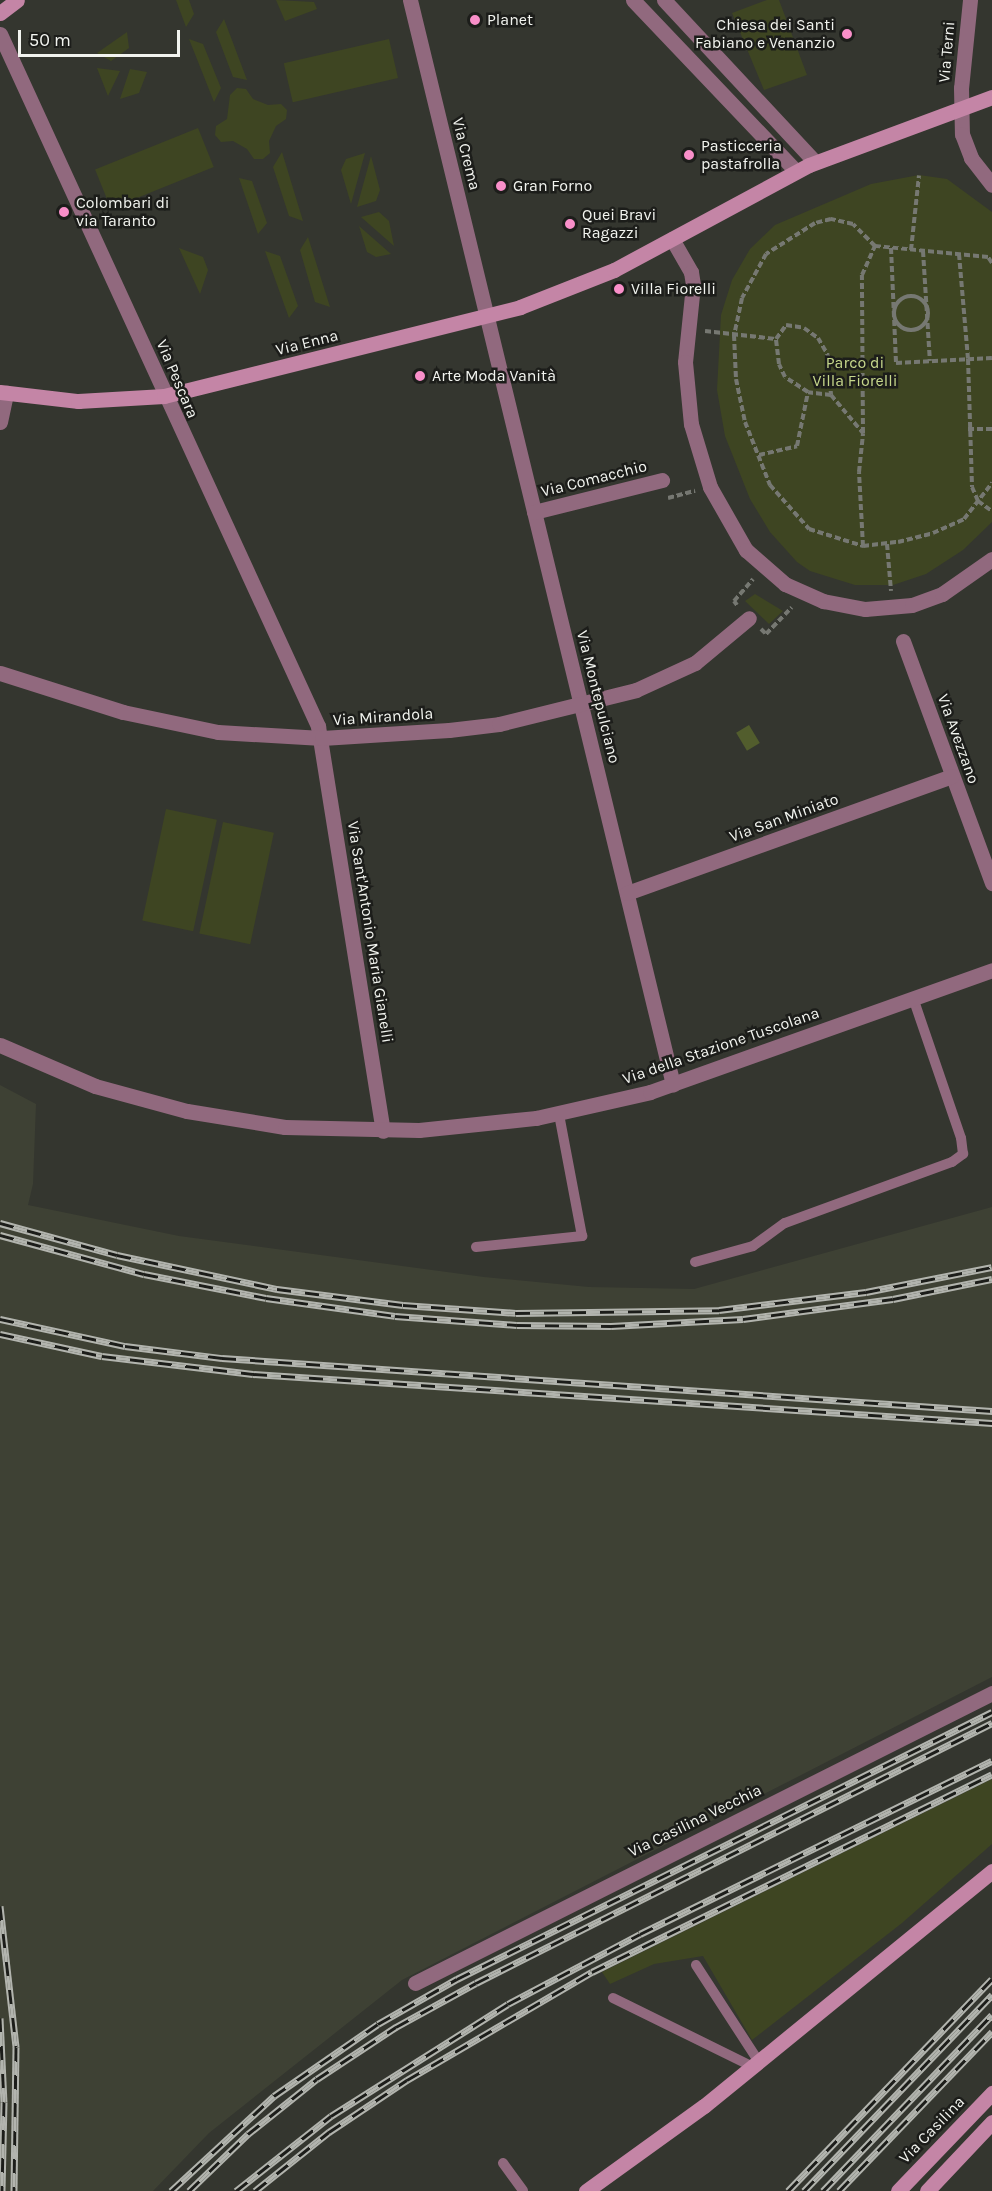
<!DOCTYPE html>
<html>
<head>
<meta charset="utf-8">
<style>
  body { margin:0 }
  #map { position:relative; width:992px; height:2191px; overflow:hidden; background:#34362f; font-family:Karla,sans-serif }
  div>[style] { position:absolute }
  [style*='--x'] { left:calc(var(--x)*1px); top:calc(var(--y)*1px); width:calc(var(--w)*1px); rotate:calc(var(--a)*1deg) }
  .built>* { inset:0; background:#3e4134 }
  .green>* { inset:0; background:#3e4522; transform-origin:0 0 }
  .water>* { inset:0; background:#525d2d; transform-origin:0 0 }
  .path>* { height:4px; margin-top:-2px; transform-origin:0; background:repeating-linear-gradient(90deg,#767872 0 6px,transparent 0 9px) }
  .path>.ring { margin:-2px; padding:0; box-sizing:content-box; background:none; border:4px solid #767872; border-radius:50% }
  .lane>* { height:10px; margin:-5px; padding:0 5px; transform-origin:5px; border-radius:5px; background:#91697e }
  .street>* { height:15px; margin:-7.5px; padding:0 7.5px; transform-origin:7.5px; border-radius:7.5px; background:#91697e }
  .secondary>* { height:15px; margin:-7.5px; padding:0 7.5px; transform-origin:7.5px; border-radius:7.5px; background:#c485a6 }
  .rail>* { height:7px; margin-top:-3.5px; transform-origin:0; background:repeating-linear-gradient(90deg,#1c1d1a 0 14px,#b2b4ae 0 28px); box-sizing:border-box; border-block:2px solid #b2b4ae }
  .dots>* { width:16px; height:16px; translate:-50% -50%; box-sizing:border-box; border:3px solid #1c1d1a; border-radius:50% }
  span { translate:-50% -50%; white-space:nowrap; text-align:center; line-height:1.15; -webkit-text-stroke:5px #1c1d1a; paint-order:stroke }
  .poi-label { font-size:16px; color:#f2f4ef }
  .left { translate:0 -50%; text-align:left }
  .right { translate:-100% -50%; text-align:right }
  .street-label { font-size:16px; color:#f2f4ef }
  .park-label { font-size:16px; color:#c6d78b }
  .scale { position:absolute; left:18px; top:30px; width:162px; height:27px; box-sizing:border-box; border:3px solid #f2f4ef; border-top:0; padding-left:8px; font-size:18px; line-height:21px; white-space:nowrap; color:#f2f4ef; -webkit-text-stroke:4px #1c1d1a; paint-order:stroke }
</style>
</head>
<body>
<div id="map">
  <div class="built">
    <i style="clip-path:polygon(0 1085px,36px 1104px,33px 1184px,28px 1205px,179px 1236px,484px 1277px,589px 1287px,694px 1289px,992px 1207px,992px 1677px,402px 1980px,209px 2133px,153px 2191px,0 2191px)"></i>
  </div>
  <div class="green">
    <i style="clip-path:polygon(176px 0,189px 0,194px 14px,186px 27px)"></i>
    <i style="clip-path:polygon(276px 0,314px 2px,317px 9px,285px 21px)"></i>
    <i style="clip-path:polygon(767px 0,779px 0,807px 75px,764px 90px,732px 13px)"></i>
    <i style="clip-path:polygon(224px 19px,247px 80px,233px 77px,216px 32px)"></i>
    <i style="clip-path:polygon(127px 32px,129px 48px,111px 61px,97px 53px)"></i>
    <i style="clip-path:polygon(189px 39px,203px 44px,221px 88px,214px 102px)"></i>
    <i style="left:389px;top:39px;width:40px;height:108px;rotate:77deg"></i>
    <i style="clip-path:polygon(97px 68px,120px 71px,108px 96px)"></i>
    <i style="clip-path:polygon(130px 69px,147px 72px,139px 93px,120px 99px)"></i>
    <i style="clip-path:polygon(237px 88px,246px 89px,253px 99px,268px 105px,281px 104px,287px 110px,286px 119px,276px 126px,269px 141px,270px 153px,263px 159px,254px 159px,247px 149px,233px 141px,221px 142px,215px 135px,216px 126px,227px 119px,230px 95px)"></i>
    <i style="left:198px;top:128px;width:42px;height:111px;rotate:68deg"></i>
    <i style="clip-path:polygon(282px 152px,303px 221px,289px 216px,273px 167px)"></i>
    <i style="clip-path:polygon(365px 153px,351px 204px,341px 170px,346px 159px)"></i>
    <i style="clip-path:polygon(371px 156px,380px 190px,376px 201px,357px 207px)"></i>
    <i style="clip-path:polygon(919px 175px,947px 179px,992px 212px,992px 522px,963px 550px,926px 574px,893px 585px,855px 585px,810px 571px,797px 562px,770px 532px,750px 499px,725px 436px,717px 390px,721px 315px,732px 280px,750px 249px,775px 225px,871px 184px)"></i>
    <i style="clip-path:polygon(239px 178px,252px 181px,267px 223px,258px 234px)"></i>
    <i style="clip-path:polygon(379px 212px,389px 221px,394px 246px,361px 217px)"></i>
    <i style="clip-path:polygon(359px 226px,391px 254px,376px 257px,367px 252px)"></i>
    <i style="clip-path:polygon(308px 237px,330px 307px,315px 302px,300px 250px)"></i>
    <i style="clip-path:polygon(179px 248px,203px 257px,208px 270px,200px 294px)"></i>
    <i style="clip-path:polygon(265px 251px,280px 256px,298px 306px,289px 318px)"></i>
    <i style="clip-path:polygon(755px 594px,783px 611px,769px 624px,745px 601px)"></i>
    <i style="left:166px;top:809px;width:52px;height:114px;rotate:12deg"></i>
    <i style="left:223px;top:822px;width:52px;height:114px;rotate:12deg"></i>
    <i style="clip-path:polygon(992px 1779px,992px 1844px,902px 1923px,752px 2040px,703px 1956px,654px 1964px,610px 1984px,602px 1972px)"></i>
  </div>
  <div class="water">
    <i style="left:749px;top:725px;width:21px;height:15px;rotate:59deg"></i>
  </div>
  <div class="path">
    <i style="--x:891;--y:248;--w:115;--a:87.5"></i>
    <i style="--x:896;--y:363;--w:96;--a:-3"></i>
    <i style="--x:911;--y:250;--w:75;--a:-83.9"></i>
    <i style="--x:923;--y:251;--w:110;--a:86.4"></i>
    <i style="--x:959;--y:254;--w:105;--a:85.1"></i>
    <i style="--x:968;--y:359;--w:128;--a:88.2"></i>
    <i style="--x:972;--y:487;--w:15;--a:67"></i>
    <i style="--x:978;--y:501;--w:17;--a:36"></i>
    <i style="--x:992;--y:263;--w:7;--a:-124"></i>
    <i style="--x:988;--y:257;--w:114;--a:-174.4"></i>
    <i style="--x:875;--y:246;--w:31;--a:-135"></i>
    <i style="--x:853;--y:224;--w:23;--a:-167"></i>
    <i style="--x:831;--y:219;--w:16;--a:166"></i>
    <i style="--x:815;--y:223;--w:58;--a:147.7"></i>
    <i style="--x:766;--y:254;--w:50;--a:118.6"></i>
    <i style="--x:742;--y:298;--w:38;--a:102"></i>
    <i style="--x:734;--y:335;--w:44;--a:87.4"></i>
    <i style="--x:736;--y:379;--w:44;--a:78.2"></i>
    <i style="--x:745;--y:422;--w:68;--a:68.4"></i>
    <i style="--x:770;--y:485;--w:59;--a:48.4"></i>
    <i style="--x:809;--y:529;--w:57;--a:17.5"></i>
    <i style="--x:863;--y:546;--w:35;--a:-7"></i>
    <i style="--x:898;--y:542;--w:36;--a:-14"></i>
    <i style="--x:933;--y:533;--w:34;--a:-24"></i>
    <i style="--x:964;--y:519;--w:46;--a:-52.1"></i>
    <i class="ring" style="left:894px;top:296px;width:30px;height:30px"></i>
    <i style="--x:786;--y:325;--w:18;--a:9"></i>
    <i style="--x:804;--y:328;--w:17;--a:36"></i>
    <i style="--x:818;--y:338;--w:20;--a:60"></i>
    <i style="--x:828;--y:355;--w:40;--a:85.7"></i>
    <i style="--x:831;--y:395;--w:23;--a:-173"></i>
    <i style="--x:808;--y:392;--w:27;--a:-147"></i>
    <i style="--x:785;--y:377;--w:14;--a:-115"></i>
    <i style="--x:779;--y:364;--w:25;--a:-97"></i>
    <i style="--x:776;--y:339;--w:17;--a:-54"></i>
    <i style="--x:705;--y:331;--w:71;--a:6.4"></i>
    <i style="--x:831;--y:395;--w:50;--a:49.9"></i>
    <i style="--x:968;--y:429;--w:24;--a:0"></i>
    <i style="--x:759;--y:455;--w:39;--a:-13"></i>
    <i style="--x:797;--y:446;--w:55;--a:-78.5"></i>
    <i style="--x:668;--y:498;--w:28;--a:-15"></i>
    <i style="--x:887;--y:544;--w:47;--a:85.1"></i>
    <i style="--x:863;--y:546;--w:74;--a:-93.1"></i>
    <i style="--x:859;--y:472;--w:39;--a:-84"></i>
    <i style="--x:863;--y:433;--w:158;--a:-90.4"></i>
    <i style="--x:862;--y:275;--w:32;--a:-66"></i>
    <i style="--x:737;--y:605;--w:5;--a:-127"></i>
    <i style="--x:734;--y:601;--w:29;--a:-49"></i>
    <i style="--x:761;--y:629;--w:7;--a:45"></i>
    <i style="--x:766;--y:634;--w:37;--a:-46"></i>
  </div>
  <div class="lane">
    <i style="--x:476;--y:1247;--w:107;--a:-5.9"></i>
    <i style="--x:582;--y:1236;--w:124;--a:-100.7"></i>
    <i style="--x:695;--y:1262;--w:60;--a:-15.4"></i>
    <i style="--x:753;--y:1246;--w:39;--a:-36"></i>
    <i style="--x:785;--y:1223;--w:178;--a:-20.1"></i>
    <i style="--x:952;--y:1162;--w:14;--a:-36"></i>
    <i style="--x:963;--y:1154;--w:16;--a:-97"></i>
    <i style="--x:961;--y:1138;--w:148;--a:-108.9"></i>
    <i style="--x:696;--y:1965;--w:116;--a:57"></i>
    <i style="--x:613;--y:1998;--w:156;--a:26.2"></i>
    <i style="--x:503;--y:2163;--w:34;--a:54"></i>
  </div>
  <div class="street">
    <i style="--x:410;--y:0;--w:1116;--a:76.37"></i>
    <i style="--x:633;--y:0;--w:236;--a:46.4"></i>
    <i style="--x:664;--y:0;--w:221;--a:47"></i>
    <i style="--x:970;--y:0;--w:88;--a:95.8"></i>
    <i style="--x:961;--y:88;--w:46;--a:88.8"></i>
    <i style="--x:962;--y:134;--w:26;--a:69"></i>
    <i style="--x:971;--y:158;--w:34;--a:52"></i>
    <i style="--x:0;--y:34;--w:762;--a:65.32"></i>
    <i style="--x:318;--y:726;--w:410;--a:80.9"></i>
    <i style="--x:672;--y:239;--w:38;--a:60"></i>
    <i style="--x:691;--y:272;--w:13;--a:81"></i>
    <i style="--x:693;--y:285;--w:77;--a:95.9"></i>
    <i style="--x:685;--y:362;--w:62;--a:84.5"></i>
    <i style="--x:691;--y:424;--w:66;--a:73.2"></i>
    <i style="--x:710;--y:487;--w:73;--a:60.3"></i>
    <i style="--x:746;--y:550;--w:52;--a:41.1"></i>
    <i style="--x:785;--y:584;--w:42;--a:24.1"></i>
    <i style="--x:823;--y:601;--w:43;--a:10.8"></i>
    <i style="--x:865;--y:609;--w:47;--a:-4.9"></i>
    <i style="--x:912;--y:605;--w:32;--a:-20"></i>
    <i style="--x:942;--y:594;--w:61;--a:-35"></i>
    <i style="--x:0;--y:422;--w:30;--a:-78"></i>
    <i style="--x:534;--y:512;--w:132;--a:-14"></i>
    <i style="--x:903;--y:641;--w:258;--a:69.8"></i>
    <i style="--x:0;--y:673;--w:129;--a:17.6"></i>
    <i style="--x:123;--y:712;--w:97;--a:11.9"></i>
    <i style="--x:218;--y:732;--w:104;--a:3.3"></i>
    <i style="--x:322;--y:738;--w:127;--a:-3.6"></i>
    <i style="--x:449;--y:730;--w:50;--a:-6.8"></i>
    <i style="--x:499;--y:724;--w:141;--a:-13.9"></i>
    <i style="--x:636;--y:690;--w:65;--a:-24.6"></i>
    <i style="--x:695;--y:663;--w:70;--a:-39.8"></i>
    <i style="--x:627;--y:893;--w:345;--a:-19.8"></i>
    <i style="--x:0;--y:1045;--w:103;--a:23.3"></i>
    <i style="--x:95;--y:1086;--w:95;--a:15.2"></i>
    <i style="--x:187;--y:1111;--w:99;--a:9.3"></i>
    <i style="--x:285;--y:1127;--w:134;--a:1.3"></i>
    <i style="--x:419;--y:1130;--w:118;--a:-5.9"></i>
    <i style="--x:536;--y:1118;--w:117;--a:-12.8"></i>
    <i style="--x:650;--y:1092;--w:363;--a:-19.6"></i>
    <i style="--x:415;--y:1983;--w:646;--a:-26.68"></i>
  </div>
  <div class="secondary">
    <i style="--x:0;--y:13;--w:21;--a:-37"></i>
    <i style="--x:0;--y:392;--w:79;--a:6.6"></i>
    <i style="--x:78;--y:401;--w:86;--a:-3.3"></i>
    <i style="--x:164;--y:396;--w:367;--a:-14"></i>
    <i style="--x:520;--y:307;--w:101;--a:-21.5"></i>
    <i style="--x:614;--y:270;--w:221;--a:-28.3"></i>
    <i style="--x:809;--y:165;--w:195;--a:-20.4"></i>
    <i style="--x:586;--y:2191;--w:145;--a:-35.8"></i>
    <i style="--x:704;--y:2106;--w:372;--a:-39.2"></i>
    <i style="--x:898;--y:2191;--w:136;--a:-46.2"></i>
    <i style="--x:927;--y:2191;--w:95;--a:-46.7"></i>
  </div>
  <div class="rail">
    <i style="--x:0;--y:1223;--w:121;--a:15.3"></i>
    <i style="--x:117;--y:1255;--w:164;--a:12"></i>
    <i style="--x:277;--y:1289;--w:127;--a:7.2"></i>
    <i style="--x:403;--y:1305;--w:113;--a:4"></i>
    <i style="--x:516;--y:1313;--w:203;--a:-0.8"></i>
    <i style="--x:719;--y:1310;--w:148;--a:-7"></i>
    <i style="--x:866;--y:1292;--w:128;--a:-11.2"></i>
    <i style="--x:0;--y:1235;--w:149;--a:15.2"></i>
    <i style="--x:144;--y:1274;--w:124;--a:11.1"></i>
    <i style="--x:266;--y:1298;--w:130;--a:7.9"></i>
    <i style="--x:395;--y:1316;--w:122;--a:4.2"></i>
    <i style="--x:517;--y:1325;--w:94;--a:0.6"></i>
    <i style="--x:611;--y:1326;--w:132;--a:-3"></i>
    <i style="--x:743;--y:1319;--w:151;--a:-7.6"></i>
    <i style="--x:893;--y:1299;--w:101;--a:-11.4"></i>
    <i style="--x:0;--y:1319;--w:128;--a:12.2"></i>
    <i style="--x:125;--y:1346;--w:98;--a:7.1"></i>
    <i style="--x:222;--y:1358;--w:772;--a:3.94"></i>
    <i style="--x:0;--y:1334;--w:104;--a:12.2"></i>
    <i style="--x:102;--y:1356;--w:152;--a:6.8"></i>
    <i style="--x:253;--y:1374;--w:741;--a:3.79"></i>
    <i style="--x:0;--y:1906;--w:142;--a:83.5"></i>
    <i style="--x:16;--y:2047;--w:144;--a:90.8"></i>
    <i style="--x:0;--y:2018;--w:84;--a:87.3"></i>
    <i style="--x:4;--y:2102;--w:89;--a:91.3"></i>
    <i style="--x:171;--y:2191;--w:140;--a:-42.7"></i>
    <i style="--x:274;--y:2096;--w:126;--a:-34.7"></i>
    <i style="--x:378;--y:2024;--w:91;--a:-29.7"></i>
    <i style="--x:457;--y:1979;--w:598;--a:-26.52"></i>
    <i style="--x:189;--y:2191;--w:82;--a:-44"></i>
    <i style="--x:248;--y:2134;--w:88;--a:-38.6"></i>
    <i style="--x:317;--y:2079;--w:95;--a:-33.4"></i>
    <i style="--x:396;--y:2027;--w:91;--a:-28.8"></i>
    <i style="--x:476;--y:1983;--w:578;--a:-26.74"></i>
    <i style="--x:236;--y:2191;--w:121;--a:-38.3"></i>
    <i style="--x:331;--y:2116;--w:209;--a:-32.3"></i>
    <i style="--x:508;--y:2004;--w:149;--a:-27.9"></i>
    <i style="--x:640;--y:1934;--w:392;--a:-26.2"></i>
    <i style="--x:255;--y:2191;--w:95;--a:-38.6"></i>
    <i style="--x:329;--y:2132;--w:94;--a:-33.7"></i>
    <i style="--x:407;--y:2080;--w:214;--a:-30.3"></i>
    <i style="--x:592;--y:1972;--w:446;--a:-26.3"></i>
    <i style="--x:788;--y:2191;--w:294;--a:-46.1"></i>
    <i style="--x:804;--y:2191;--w:272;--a:-46.2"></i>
    <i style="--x:823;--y:2191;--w:244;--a:-46.2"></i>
    <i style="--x:839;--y:2191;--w:221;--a:-46.1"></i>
  </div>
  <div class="dots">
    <i style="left:475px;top:20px;background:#f98fc9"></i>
    <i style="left:847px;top:34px;background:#f98fc9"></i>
    <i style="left:689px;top:155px;background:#f98fc9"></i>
    <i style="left:501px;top:186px;background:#f98fc9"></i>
    <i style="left:64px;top:212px;background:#f98fc9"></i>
    <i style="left:570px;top:224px;background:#f98fc9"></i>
    <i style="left:619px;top:289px;background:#f98fc9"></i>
    <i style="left:420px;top:376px;background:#f98fc9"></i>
  </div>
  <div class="poi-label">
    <span class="left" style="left:487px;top:20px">Planet</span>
    <span class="right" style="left:835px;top:34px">Chiesa dei Santi<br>Fabiano e Venanzio</span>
    <span class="left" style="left:701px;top:155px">Pasticceria<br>pastafrolla</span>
    <span class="left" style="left:513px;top:186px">Gran Forno</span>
    <span class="left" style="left:76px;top:212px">Colombari di<br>via Taranto</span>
    <span class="left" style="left:582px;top:224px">Quei Bravi<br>Ragazzi</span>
    <span class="left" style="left:631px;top:289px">Villa Fiorelli</span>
    <span class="left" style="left:432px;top:376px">Arte Moda Vanità</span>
  </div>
  <div class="street-label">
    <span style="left:947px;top:52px;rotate:-85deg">Via Terni</span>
    <span style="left:466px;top:154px;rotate:76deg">Via Crema</span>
    <span style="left:307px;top:343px;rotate:-14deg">Via Enna</span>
    <span style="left:177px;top:379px;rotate:67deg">Via Pescara</span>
    <span style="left:594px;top:479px;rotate:-14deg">Via Comacchio</span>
    <span style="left:598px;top:697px;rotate:76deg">Via Montepulciano</span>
    <span style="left:383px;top:717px;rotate:-4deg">Via Mirandola</span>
    <span style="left:958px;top:739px;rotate:70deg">Via Avezzano</span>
    <span style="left:784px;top:818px;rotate:-20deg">Via San Miniato</span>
    <span style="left:370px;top:932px;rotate:81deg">Via Sant'Antonio Maria Gianelli</span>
    <span style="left:721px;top:1046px;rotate:-19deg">Via della Stazione Tuscolana</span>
    <span style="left:695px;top:1821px;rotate:-26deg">Via Casilina Vecchia</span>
    <span style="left:932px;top:2130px;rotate:-46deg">Via Casilina</span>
  </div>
  <div class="park-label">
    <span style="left:855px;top:372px">Parco di<br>Villa Fiorelli</span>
  </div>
  <div class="scale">50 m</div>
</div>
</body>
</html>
